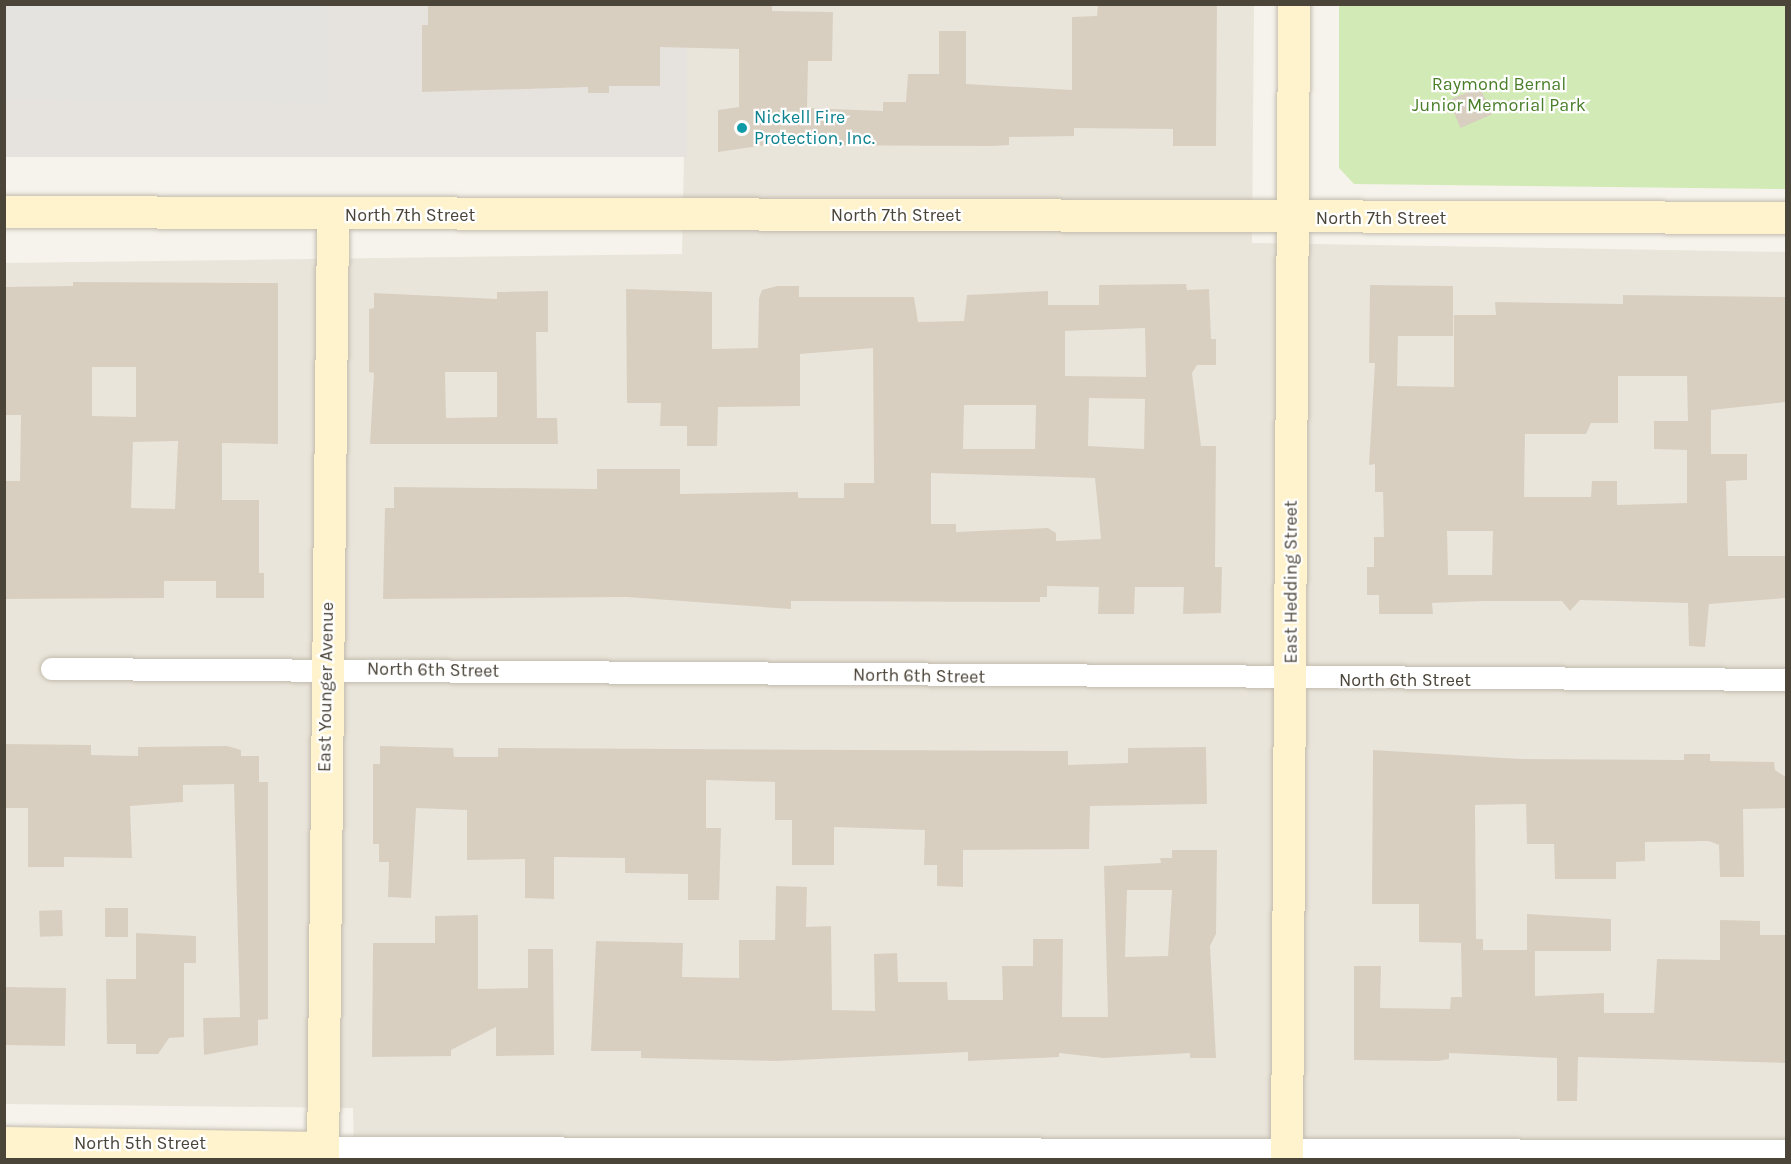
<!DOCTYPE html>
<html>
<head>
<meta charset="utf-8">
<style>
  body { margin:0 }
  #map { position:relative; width:1791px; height:1164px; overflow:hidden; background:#f6f3ec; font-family:Karla,sans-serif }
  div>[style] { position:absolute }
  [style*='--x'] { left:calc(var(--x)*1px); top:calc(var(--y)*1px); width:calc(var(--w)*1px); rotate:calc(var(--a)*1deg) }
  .residential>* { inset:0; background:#eae5da }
  .industrial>* { inset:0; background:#e6e2dd; transform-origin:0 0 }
  .green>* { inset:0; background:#d2eab5 }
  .parking>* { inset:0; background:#e5e3e0 }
  .building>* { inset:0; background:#d8cfc1; transform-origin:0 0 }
  .roads { filter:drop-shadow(0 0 2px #c2bbae) drop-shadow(0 0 2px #c2bbae) }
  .street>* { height:22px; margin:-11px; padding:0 11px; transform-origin:11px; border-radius:11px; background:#fff }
  .secondary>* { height:32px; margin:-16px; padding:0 16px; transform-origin:16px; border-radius:16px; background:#fff3cd }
  .dots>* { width:16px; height:16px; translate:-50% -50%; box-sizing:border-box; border:3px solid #fff; border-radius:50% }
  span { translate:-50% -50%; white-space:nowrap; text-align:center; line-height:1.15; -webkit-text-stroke:4.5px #fff; paint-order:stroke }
  .park-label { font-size:18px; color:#4a7f2a }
  .culture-label { font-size:18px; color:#0d838f }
  .left { translate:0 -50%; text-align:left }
  .street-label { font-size:18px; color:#4b4439 }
  .frame { position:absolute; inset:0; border:6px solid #4b4439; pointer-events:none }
</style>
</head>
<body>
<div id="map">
  <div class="residential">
    <i style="clip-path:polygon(687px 4px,1254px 5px,1252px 243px,1786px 252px,1786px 1159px,354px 1160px,353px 1108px,5px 1104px,4px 263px,682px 254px)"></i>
  </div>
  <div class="industrial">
    <i style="left:5px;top:5px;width:682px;height:152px"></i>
  </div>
  <div class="green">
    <i style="clip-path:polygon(1339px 5px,1786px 5px,1786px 189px,1354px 184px,1339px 168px)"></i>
  </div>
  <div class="parking">
    <i style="clip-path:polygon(90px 5px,329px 5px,328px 103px,5px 99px,5px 5px)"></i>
  </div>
  <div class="building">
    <i style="clip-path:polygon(428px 4px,772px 4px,772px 11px,833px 12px,832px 61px,808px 61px,807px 108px,883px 111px,883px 102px,906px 102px,908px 74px,939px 74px,939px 31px,966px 31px,966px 84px,1072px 90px,1072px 17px,1097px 16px,1098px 4px,1217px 4px,1216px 146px,1173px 146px,1173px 129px,1074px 128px,1074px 136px,1009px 137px,1009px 145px,991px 146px,766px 145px,718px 152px,718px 110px,739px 107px,739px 49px,660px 47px,660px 86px,609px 86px,609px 93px,588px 93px,588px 87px,422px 92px,422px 25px,428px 25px)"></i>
    <i style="left:1480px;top:87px;width:30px;height:34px;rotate:67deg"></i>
    <i style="clip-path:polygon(evenodd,73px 282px,278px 283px,278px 444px,222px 443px,222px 500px,259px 500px,259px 573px,264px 573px,264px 598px,216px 598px,216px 581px,164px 581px,164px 598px,4px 599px,4px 481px,20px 481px,21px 415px,4px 415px,4px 287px,73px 286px,73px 282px,92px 367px,136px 367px,136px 417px,92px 416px,92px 367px,73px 282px,178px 441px,175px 509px,131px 508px,133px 442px,178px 441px)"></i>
    <i style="clip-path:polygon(evenodd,1186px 284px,1187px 290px,1209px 289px,1211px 339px,1216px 339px,1216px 365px,1197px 365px,1192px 373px,1201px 446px,1216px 446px,1215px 567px,1222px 567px,1221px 613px,1183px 614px,1184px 587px,1135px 587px,1134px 614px,1098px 614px,1099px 587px,1047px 586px,1047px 597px,1040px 597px,1040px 602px,791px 601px,791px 609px,627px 597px,383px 599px,385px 508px,394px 508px,394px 487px,597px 489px,597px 469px,680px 469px,680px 494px,798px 492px,798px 498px,844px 498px,844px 483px,874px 483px,873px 348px,800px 354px,800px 406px,718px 407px,717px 446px,687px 446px,687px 426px,660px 426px,661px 403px,627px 403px,626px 289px,712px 292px,712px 349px,758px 348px,759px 298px,762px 290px,777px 286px,799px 286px,799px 297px,914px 297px,918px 322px,964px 321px,967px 295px,1048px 291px,1048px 305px,1099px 305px,1099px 285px,1186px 284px,1145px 328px,1146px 377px,1065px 376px,1065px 331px,1145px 328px,1186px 284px,1089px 398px,1145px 399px,1144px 449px,1088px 446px,1089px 398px,1186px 284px,964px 405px,1036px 405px,1035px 449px,963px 449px,964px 405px,1186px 284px,931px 473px,1095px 478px,1101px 539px,1056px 541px,1056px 533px,1048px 528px,956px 532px,956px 524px,931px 524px,931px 473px)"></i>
    <i style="clip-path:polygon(evenodd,1370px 285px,1453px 286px,1453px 336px,1398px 336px,1397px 386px,1454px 387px,1454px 315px,1496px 315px,1495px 302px,1623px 304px,1623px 295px,1786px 297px,1786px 402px,1711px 410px,1711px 454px,1747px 454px,1747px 480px,1726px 481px,1728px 556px,1786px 556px,1786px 598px,1709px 604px,1705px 647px,1689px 646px,1688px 603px,1580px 600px,1570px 611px,1562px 601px,1484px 601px,1432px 603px,1433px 614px,1379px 614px,1379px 595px,1367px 595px,1367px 567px,1374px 567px,1374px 537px,1384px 537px,1383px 492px,1375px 492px,1375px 464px,1369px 465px,1375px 363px,1369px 363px,1370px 285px,1618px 376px,1687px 376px,1688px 421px,1654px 421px,1654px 449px,1687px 450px,1687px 503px,1617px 505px,1617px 481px,1592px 481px,1591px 497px,1524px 497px,1525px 434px,1586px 434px,1591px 423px,1618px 423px,1618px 376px,1370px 285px,1447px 531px,1493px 531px,1492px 575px,1448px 575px,1447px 531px)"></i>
    <i style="clip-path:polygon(evenodd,548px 291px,548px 332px,536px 332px,537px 418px,557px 418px,558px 444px,370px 444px,374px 373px,369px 372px,369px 309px,374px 308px,374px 293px,497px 299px,497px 292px,548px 291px,445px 372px,497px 372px,497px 417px,446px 418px,445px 372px)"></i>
    <i style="clip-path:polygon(4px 744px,91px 745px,91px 755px,138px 756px,138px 747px,227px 746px,241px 750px,241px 756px,259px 756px,259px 782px,268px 782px,268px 1019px,258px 1020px,258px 1045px,204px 1055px,203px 1018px,240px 1017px,234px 784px,183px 785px,183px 802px,130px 806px,132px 858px,64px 857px,64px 867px,28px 867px,28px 808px,4px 808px)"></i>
    <i style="clip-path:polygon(380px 746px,453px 748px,454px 757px,498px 757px,498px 748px,1068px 751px,1068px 765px,1128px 763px,1128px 748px,1206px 747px,1207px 804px,1090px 806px,1089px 849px,963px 850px,963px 887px,937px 886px,937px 865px,924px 865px,925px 830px,834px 827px,834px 865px,792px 865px,792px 820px,775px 820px,775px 782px,706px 780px,706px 828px,721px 828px,719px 900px,688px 900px,688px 874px,625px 873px,625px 858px,554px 857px,554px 899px,525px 898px,525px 859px,467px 860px,467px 810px,416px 808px,411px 898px,388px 897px,389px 862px,379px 862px,379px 844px,373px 844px,373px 764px,380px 764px)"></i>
    <i style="clip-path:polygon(1373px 750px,1520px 759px,1684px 760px,1684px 754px,1710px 754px,1710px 761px,1774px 762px,1775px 770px,1786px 777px,1786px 808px,1743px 809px,1744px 877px,1720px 877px,1719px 845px,1709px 841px,1645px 842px,1645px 861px,1616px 862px,1616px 879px,1555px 879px,1554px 844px,1527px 844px,1526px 804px,1475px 805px,1476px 939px,1483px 939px,1483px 950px,1527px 950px,1527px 914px,1611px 919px,1611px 951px,1535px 951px,1535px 996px,1604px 993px,1604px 1013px,1654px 1013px,1657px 959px,1720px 960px,1720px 920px,1760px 921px,1760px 935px,1786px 935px,1786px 1063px,1578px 1057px,1577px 1101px,1557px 1101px,1557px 1058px,1449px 1053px,1449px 1059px,1438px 1061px,1354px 1060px,1354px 966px,1381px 966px,1380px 1008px,1450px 1009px,1451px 997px,1462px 997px,1461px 943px,1419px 942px,1419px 904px,1372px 904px)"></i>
    <i style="clip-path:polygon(evenodd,1172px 850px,1217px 850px,1216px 934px,1210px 946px,1216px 1058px,1190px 1058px,1190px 1053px,1103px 1058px,1059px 1053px,1059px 1057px,968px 1061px,968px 1052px,776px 1061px,641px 1058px,641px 1051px,591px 1051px,596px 941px,683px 943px,682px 977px,739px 978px,739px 940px,775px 940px,776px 886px,807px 887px,806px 927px,831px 926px,832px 1010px,875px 1011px,874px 954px,897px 953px,898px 982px,947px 982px,948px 1000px,1003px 1000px,1002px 966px,1033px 966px,1033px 939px,1063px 939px,1062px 1017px,1108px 1017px,1104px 866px,1161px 863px,1160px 858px,1172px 858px,1172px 850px,1127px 890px,1172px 890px,1168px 956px,1125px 957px,1127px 890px)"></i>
    <i style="left:128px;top:908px;width:29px;height:23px;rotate:90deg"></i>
    <i style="left:62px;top:910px;width:26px;height:23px;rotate:88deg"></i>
    <i style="clip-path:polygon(478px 915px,478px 989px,528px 988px,528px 949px,553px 949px,554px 1055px,496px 1056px,496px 1027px,451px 1050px,451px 1056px,372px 1057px,373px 943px,435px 943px,435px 916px)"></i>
    <i style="clip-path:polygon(136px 933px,196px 936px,196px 963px,184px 963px,184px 1037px,169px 1038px,158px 1054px,136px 1054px,136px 1044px,107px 1044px,106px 979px,136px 979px)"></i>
    <i style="left:4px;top:987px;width:62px;height:58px;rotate:1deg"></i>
  </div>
  <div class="roads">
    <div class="street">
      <i style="--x:52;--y:669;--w:1734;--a:0.36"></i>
      <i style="--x:323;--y:1148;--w:1463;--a:0.12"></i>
    </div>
    <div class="secondary">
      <i style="--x:4;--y:212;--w:1782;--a:0.19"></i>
      <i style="--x:4;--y:1143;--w:319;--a:0.9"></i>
      <i style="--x:323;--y:1160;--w:945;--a:-89.39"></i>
      <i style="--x:1287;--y:1160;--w:1156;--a:-89.65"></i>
    </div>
  </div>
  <div class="dots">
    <i style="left:742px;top:128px;background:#0f9aa8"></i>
  </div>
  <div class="park-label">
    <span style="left:1499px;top:95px">Raymond Bernal<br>Junior Memorial Park</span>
  </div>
  <div class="culture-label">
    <span class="left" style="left:754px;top:128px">Nickell Fire<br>Protection, Inc.</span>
  </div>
  <div class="street-label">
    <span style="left:410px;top:215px">North 7th Street</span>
    <span style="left:896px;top:215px">North 7th Street</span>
    <span style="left:1381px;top:218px">North 7th Street</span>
    <span style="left:1291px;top:582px;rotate:-90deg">East Hedding Street</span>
    <span style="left:433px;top:670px;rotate:1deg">North 6th Street</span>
    <span style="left:919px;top:676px;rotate:1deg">North 6th Street</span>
    <span style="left:1405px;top:680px">North 6th Street</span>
    <span style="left:326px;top:687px;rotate:-89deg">East Younger Avenue</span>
    <span style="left:140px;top:1143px">North 5th Street</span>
  </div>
  <div class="frame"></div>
</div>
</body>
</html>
